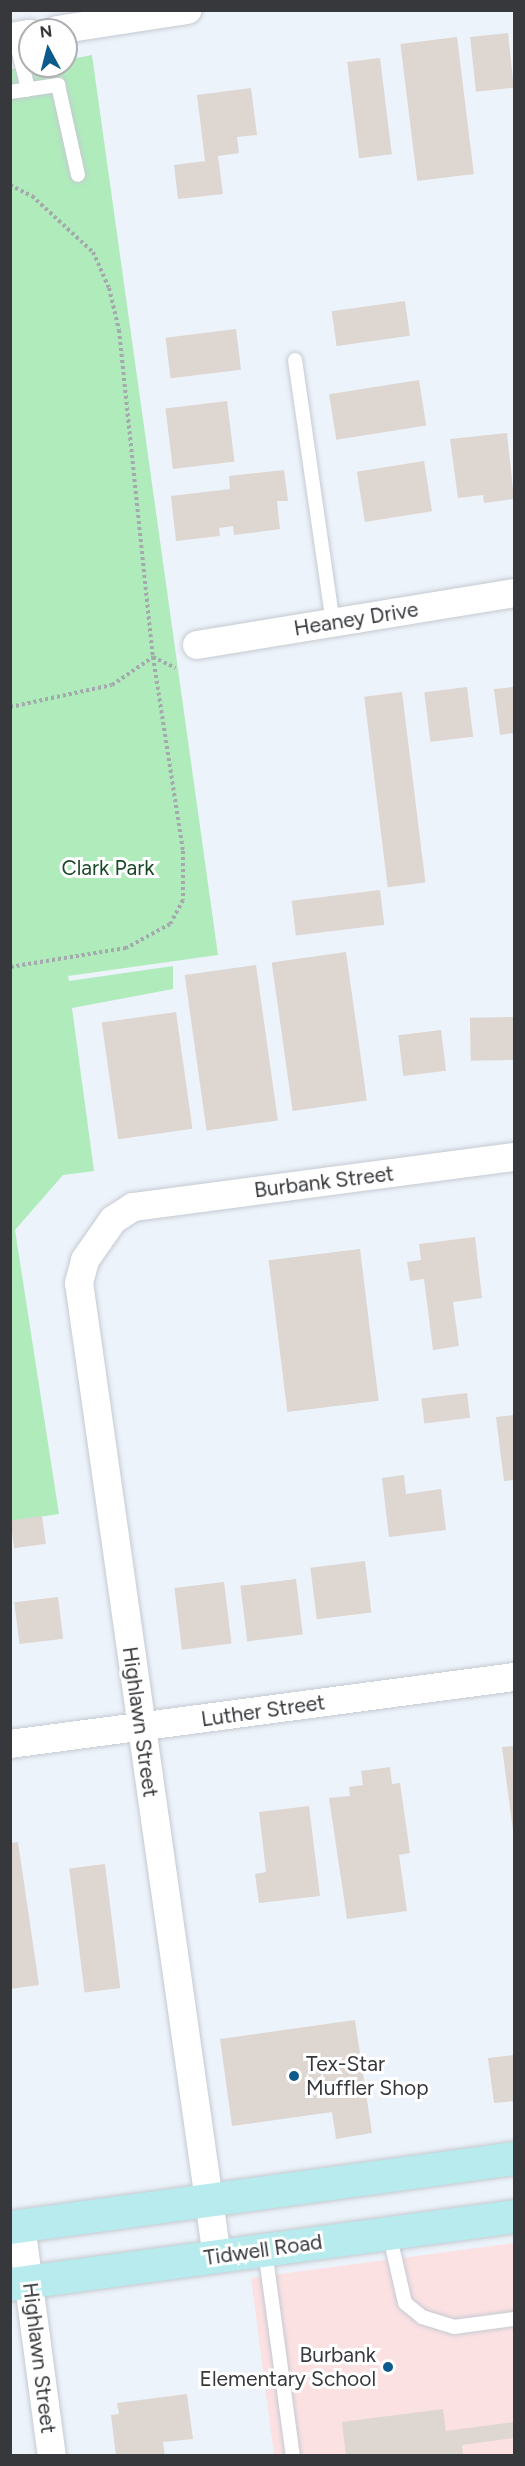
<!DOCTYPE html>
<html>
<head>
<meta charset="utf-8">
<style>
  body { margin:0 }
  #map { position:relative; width:525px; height:2466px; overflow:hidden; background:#edf3fa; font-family:Figtree,sans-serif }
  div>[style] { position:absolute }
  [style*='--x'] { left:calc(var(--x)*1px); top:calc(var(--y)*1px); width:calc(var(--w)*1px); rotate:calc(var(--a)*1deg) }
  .education>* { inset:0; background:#fce1e3 }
  .green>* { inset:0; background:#b0ebbc }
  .building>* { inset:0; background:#ded6d0; transform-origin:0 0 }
  .path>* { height:4px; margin-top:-2px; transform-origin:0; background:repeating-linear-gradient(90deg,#a4a9ae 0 3px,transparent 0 6px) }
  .roads { filter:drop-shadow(0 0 2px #c4cad1) drop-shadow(0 0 2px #c4cad1) }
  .service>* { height:14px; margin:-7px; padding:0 7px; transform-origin:7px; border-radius:7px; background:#fff }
  .minor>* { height:28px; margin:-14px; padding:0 14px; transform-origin:14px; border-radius:14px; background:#fff }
  .secondary>* { height:33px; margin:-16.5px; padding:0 16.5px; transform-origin:16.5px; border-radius:16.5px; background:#b8ebed }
  .dots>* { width:16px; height:16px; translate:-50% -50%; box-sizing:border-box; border:3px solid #fff; border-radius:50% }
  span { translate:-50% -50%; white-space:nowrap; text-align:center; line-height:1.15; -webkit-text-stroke:6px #fff; paint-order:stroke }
  .street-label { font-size:21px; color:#36383b }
  .park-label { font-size:21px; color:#1b4a29 }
  .poi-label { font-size:21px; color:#36383b }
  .left { translate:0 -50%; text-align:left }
  .right { translate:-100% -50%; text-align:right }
  .frame { position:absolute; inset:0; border:12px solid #36383b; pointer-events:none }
  .north { position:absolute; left:18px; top:18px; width:60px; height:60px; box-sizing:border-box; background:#fff; border:2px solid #afafb1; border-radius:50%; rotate:353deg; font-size:16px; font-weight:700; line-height:24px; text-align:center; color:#36383b }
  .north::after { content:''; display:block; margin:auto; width:21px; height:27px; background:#0d5a8d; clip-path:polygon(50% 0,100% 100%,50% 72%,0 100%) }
</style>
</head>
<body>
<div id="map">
  <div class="education">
    <i style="clip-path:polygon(514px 2243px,514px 2455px,274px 2455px,251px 2278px)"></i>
  </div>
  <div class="green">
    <i style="clip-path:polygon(92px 55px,218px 955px,68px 976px,69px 981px,173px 966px,173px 989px,72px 1008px,94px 1171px,63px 1175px,15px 1230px,59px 1514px,11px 1521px,11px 69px,66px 66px,66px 60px)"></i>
  </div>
  <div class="building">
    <i style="left:508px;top:33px;width:55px;height:38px;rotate:84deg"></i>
    <i style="left:457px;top:37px;width:138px;height:57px;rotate:83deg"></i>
    <i style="left:380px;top:58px;width:97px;height:33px;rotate:83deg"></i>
    <i style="clip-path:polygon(251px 88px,257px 135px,237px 137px,239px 153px,218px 156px,223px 194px,178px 199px,174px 165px,205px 161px,197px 95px)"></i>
    <i style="left:405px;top:301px;width:35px;height:74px;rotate:82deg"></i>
    <i style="left:236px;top:329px;width:41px;height:71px;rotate:83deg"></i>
    <i style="left:419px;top:380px;width:46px;height:91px;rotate:81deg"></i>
    <i style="left:227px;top:401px;width:61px;height:62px;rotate:83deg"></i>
    <i style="clip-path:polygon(507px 433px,514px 499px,484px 503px,483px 495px,458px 498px,450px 439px)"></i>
    <i style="left:424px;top:461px;width:51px;height:68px;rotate:81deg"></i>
    <i style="clip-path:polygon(284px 470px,288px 501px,277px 501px,280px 529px,234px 535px,233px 526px,219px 528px,220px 536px,176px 541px,171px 496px,230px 489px,229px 476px)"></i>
    <i style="left:467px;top:687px;width:50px;height:43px;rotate:83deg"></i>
    <i style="clip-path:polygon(514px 687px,514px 733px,500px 735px,494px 689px)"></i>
    <i style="left:402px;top:692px;width:192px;height:38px;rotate:83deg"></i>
    <i style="left:380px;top:890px;width:35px;height:89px;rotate:83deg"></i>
    <i style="left:346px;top:952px;width:150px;height:75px;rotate:82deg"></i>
    <i style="left:256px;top:965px;width:157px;height:72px;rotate:82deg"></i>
    <i style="left:176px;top:1012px;width:118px;height:75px;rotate:82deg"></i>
    <i style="left:513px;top:1017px;width:43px;height:43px;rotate:89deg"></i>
    <i style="left:441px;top:1030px;width:41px;height:43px;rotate:83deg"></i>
    <i style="clip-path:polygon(475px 1237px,482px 1298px,453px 1302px,459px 1346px,433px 1350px,424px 1279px,410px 1281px,407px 1262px,421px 1260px,419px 1244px)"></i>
    <i style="left:360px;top:1249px;width:153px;height:92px;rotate:83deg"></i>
    <i style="left:467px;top:1393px;width:25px;height:46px;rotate:83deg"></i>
    <i style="clip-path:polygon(514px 1415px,514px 1480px,504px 1481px,496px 1417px)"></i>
    <i style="clip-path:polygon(404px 1475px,406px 1494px,441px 1489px,446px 1530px,389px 1537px,382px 1478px)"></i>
    <i style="left:42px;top:1516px;width:28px;height:32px;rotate:82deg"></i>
    <i style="left:365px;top:1561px;width:52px;height:55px;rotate:83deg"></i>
    <i style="left:296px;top:1579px;width:56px;height:56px;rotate:83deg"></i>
    <i style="left:224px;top:1582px;width:62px;height:50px;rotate:83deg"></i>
    <i style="left:58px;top:1597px;width:42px;height:44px;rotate:83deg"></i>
    <i style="clip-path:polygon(514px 1746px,514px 1831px,513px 1831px,502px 1747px)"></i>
    <i style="clip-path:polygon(390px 1767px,392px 1784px,400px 1783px,410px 1853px,399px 1855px,407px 1911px,347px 1919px,329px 1798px,350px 1796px,349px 1787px,363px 1785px,361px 1771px)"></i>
    <i style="clip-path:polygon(309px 1806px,320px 1896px,259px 1903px,255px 1874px,266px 1872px,259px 1812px)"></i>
    <i style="clip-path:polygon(18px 1842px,39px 1985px,10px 1989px,10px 1843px)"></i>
    <i style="left:105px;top:1864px;width:125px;height:36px;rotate:83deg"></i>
    <i style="clip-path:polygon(355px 2020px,372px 2133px,336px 2139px,332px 2112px,232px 2126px,220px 2039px)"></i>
    <i style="clip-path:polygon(514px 2055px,514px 2101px,494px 2103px,488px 2058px)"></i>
    <i style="clip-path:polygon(187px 2394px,193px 2439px,163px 2442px,165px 2456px,116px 2456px,111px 2415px,119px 2414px,117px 2403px)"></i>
    <i style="clip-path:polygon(443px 2409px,446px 2431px,514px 2422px,514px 2438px,462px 2445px,463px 2456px,346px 2456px,342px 2422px)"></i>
  </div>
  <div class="path">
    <i style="--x:10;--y:185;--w:25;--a:27"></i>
    <i style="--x:32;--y:196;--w:83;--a:42.6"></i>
    <i style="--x:93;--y:252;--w:39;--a:66"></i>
    <i style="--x:109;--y:288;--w:43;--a:76.6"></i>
    <i style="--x:119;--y:330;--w:329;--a:84.1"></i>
    <i style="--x:153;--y:657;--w:196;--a:81.2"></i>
    <i style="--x:183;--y:851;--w:49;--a:90"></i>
    <i style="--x:183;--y:900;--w:27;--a:118"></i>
    <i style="--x:170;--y:924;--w:50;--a:151.4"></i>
    <i style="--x:126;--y:948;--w:118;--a:170.7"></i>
    <i style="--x:10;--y:707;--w:104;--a:-12.2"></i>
    <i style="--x:112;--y:685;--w:50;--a:-34.3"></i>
    <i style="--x:153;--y:657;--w:25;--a:26"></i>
  </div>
  <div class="roads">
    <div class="service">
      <i style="--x:15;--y:36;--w:55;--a:76.2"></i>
      <i style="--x:10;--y:92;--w:49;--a:-8.3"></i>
      <i style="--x:58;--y:85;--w:92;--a:77.5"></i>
      <i style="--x:295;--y:360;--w:266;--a:81.8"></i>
      <i style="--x:389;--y:2233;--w:72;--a:77.1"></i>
      <i style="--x:405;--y:2303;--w:22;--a:39"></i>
      <i style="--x:422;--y:2317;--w:34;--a:17"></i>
      <i style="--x:454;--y:2327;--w:61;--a:-7.6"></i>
      <i style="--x:265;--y:2250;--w:208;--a:82.3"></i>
    </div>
    <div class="minor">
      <i style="--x:57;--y:30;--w:132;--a:-8.7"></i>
      <i style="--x:10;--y:37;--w:20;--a:-9"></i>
      <i style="--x:197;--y:645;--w:321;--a:-9.3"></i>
      <i style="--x:10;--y:1744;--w:508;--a:-7.57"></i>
      <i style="--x:21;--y:2225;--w:233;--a:82.4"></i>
      <i style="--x:217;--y:2257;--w:984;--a:-98.06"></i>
      <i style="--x:79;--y:1283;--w:24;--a:-75"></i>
      <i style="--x:85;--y:1260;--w:49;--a:-55"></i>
      <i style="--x:113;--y:1220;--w:24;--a:-33"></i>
      <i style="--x:133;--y:1207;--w:384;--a:-7.5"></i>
    </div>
    <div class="secondary">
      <i style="--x:10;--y:2227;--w:509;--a:-7.8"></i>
      <i style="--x:10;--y:2284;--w:509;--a:-7.68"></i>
    </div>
  </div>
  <div class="dots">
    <i style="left:294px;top:2076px;background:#0d5a8d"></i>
    <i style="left:388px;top:2367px;background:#0d5a8d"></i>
  </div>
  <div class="street-label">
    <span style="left:356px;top:619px;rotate:-9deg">Heaney Drive</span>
    <span style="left:324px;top:1182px;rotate:-7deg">Burbank Street</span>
    <span style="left:263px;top:1711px;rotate:-8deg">Luther Street</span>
    <span style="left:140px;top:1722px;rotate:82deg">Highlawn Street</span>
    <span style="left:263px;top:2250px;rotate:-8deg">Tidwell Road</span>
    <span style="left:39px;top:2358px;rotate:83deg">Highlawn Street</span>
  </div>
  <div class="park-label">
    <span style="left:108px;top:868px">Clark Park</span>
  </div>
  <div class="poi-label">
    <span class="left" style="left:306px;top:2076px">Tex-Star<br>Muffler Shop</span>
    <span class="right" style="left:376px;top:2367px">Burbank<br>Elementary School</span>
  </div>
  <div class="frame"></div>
  <div class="north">N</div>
</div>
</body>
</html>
